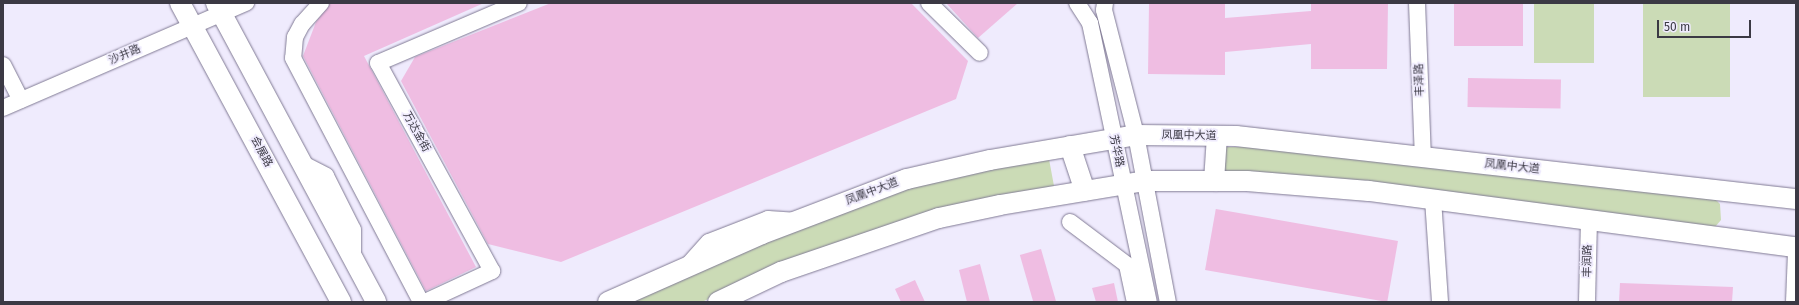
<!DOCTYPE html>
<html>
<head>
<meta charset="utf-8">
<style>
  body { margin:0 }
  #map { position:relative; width:1799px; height:305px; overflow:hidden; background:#efebfd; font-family:"Fira Sans","Noto Sans SC",sans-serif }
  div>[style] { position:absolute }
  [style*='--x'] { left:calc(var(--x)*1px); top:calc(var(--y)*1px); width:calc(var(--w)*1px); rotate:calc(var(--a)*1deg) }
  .green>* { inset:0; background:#cbdbb6; transform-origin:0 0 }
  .building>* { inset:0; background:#efbde2; transform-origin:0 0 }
  .roads { filter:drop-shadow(0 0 1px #807a94) drop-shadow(0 0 1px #807a94) }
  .minor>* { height:16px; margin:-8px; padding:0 8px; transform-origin:8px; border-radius:8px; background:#fff }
  .major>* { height:20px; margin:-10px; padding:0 10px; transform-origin:10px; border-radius:10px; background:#fff }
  span { translate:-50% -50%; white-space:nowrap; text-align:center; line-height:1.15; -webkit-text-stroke:3.5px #efebfd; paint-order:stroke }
  .street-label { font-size:11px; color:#3b3944 }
  .frame { position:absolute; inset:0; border:4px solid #3b3944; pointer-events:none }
  .scale { position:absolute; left:1657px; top:20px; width:94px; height:18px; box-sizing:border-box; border:2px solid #3b3944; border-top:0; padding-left:5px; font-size:12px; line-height:14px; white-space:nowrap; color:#3b3944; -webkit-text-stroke:3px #efebfd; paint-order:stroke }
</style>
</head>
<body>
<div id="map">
  <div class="green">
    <i style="left:1534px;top:3px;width:60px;height:60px"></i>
    <i style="left:1643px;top:3px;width:87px;height:94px"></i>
    <i style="clip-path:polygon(1226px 147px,1296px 147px,1715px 199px,1720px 204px,1721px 220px,1715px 227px,1223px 171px)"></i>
    <i style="clip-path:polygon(1049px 159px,1054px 186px,933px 211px,810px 252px,702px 302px,630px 302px,817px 220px,912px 187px,987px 169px)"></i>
  </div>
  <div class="building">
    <i style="clip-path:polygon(330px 3px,484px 3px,364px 56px,476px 267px,426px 291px,303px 56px,316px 22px)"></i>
    <i style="clip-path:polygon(551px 3px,911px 3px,968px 61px,956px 99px,561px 262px,488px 244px,401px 81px,415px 57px)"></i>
    <i style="clip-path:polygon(946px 3px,1018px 3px,978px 38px)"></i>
    <i style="clip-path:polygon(1149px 3px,1225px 3px,1225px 18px,1311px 11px,1311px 3px,1388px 3px,1387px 69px,1311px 69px,1311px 44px,1225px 52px,1225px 75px,1148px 74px)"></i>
    <i style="left:1454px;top:3px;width:69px;height:43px"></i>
    <i style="left:1468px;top:78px;width:93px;height:29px;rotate:1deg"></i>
    <i style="left:1398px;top:241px;width:62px;height:185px;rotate:100deg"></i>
    <i style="left:1041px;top:249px;width:55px;height:22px;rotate:74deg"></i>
    <i style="clip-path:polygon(980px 264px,990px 302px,967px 302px,959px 270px)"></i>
    <i style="clip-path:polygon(915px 280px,925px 302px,901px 302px,895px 289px)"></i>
    <i style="clip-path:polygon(1114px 283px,1118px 302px,1096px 302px,1092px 288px)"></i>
    <i style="clip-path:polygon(1620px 283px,1733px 287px,1732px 302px,1619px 302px)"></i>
  </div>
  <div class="roads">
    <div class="minor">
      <i style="--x:321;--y:3;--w:28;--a:132"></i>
      <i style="--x:302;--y:24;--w:15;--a:118"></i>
      <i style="--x:295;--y:37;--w:21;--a:95"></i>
      <i style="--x:293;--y:58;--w:276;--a:62.3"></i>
      <i style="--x:929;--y:3;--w:71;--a:44.4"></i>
      <i style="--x:1077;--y:3;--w:24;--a:57"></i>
      <i style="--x:1090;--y:23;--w:285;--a:78.1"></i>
      <i style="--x:1105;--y:3;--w:7;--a:98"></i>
      <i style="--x:1104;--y:10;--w:129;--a:75.6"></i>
      <i style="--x:1136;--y:135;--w:170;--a:79.2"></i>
      <i style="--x:1417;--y:3;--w:154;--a:87.8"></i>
      <i style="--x:3;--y:65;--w:39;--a:63"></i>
      <i style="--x:3;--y:108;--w:265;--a:-23.4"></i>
      <i style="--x:301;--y:163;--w:28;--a:27"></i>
      <i style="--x:326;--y:176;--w:60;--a:63.4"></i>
      <i style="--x:353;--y:230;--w:29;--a:90"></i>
      <i style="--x:1433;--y:199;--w:103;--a:86.1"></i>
      <i style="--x:1070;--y:222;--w:71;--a:37"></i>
      <i style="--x:1127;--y:265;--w:38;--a:78"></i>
      <i style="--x:688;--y:265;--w:31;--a:-48"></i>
      <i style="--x:709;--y:242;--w:63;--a:-21.3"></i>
      <i style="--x:768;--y:219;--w:26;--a:4"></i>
      <i style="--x:425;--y:302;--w:74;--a:-24.8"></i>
      <i style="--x:492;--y:271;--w:237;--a:-118.7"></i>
      <i style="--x:378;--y:63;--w:153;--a:-23.1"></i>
      <i style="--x:1587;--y:302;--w:82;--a:-88.6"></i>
      <i style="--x:1794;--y:302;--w:49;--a:-87.7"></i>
    </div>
    <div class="major">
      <i style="--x:180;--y:3;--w:340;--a:61.7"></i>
      <i style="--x:216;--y:3;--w:339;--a:61.8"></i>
      <i style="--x:1070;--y:146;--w:47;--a:71.6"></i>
      <i style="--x:1214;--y:181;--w:45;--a:-86.2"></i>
      <i style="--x:608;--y:302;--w:168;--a:-23.8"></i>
      <i style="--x:762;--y:234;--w:155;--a:-20.8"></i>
      <i style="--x:907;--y:179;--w:85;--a:-12.9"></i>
      <i style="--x:990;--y:160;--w:148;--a:-9.7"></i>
      <i style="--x:1136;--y:135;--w:100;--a:0.6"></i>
      <i style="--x:1236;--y:136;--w:564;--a:6.42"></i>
      <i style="--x:718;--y:302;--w:70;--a:-25.5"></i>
      <i style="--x:781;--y:272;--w:167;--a:-18.9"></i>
      <i style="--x:939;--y:218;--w:62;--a:-12"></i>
      <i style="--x:1000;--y:205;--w:147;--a:-9.4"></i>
      <i style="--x:1145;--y:181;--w:102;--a:0"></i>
      <i style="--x:1247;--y:181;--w:122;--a:4.7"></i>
      <i style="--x:1369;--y:191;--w:431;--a:7.5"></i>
    </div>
  </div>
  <div class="street-label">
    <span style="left:125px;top:55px;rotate:-23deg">沙井路</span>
    <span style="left:1420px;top:80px;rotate:-92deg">丰泽路</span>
    <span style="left:416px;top:132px;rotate:61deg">万达金街</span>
    <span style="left:1189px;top:136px;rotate:1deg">凤凰中大道</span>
    <span style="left:1116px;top:151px;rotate:78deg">芳华路</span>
    <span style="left:261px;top:152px;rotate:62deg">会展路</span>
    <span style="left:1512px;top:167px;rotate:6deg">凤凰中大道</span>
    <span style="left:872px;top:192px;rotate:-21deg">凤凰中大道</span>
    <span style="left:1588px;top:261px;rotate:-89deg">丰润路</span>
  </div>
  <div class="frame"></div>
  <div class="scale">50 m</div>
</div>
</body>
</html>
